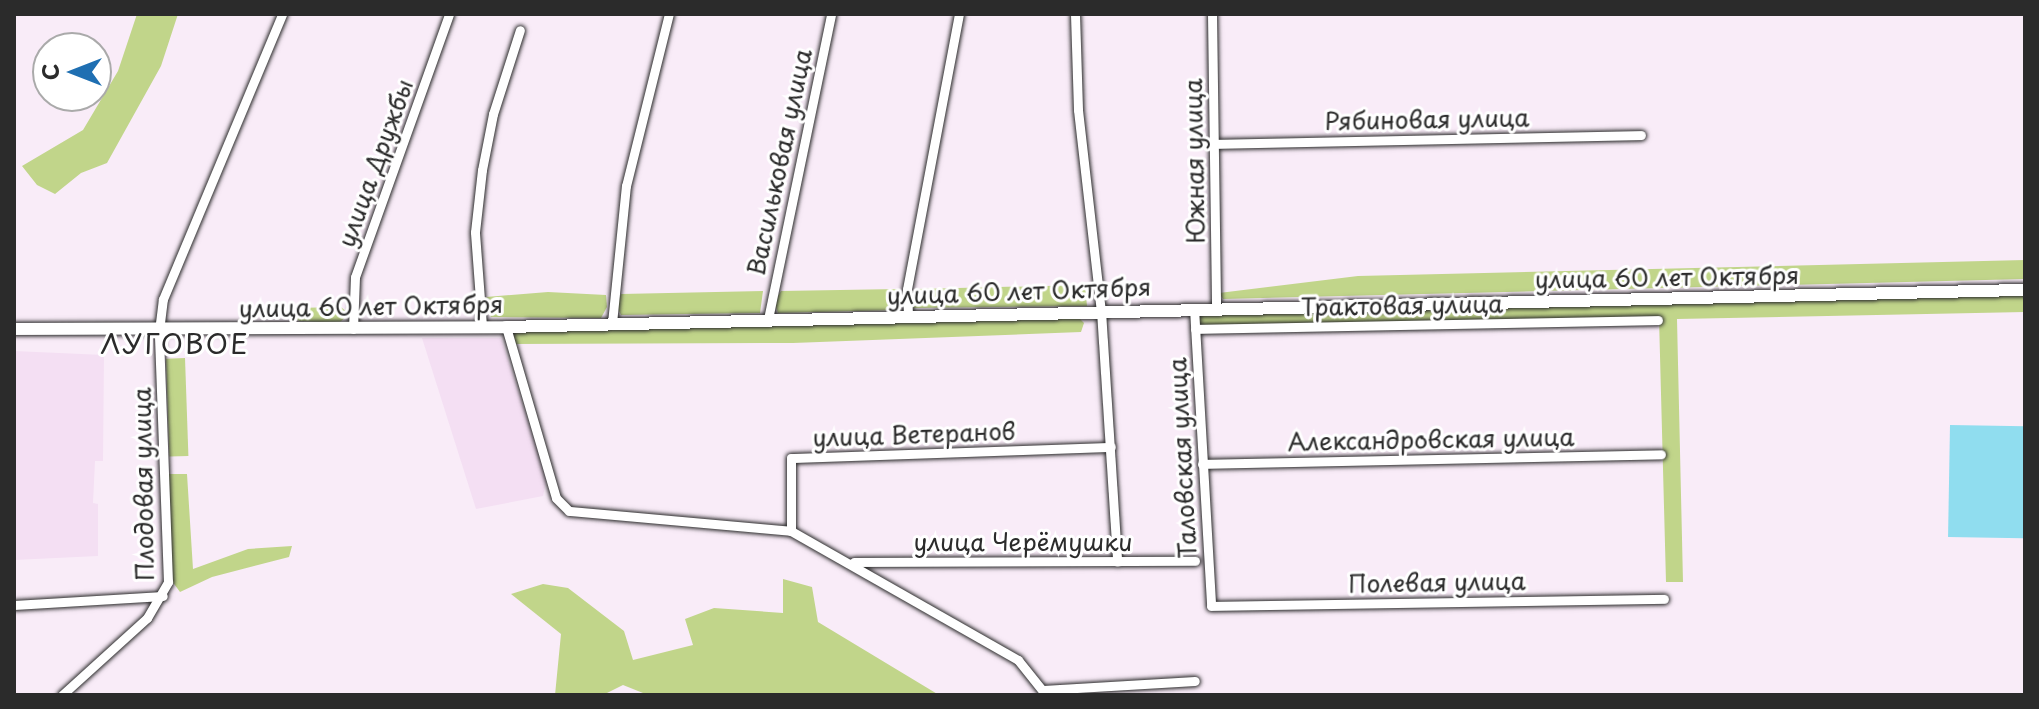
<!DOCTYPE html>
<html>
<head>
<meta charset="utf-8">
<style>
  body { margin:0 }
  #map { position:relative; width:2039px; height:709px; overflow:hidden; background:#f9ecf8; font-family:"Playpen Sans",sans-serif }
  div>[style] { position:absolute }
  [style*='--x'] { left:calc(var(--x)*1px); top:calc(var(--y)*1px); width:calc(var(--w)*1px); rotate:calc(var(--a)*1deg) }
  .built>* { inset:0; background:#f4dff3 }
  .green>* { inset:0; background:#c1d58a; transform-origin:0 0 }
  .water>* { inset:0; background:#90ddef; transform-origin:0 0 }
  .roads { filter:drop-shadow(0 0 2px #2b2b2b) drop-shadow(0 0 2px #2b2b2b) }
  .street>* { height:9px; margin:-4.5px; padding:0 4.5px; transform-origin:4.5px; border-radius:4.5px; background:#fff }
  .secondary>* { height:12px; margin:-6px; padding:0 6px; transform-origin:6px; border-radius:6px; background:#fff }
  span { translate:-50% -50%; white-space:nowrap; text-align:center; line-height:1.15; -webkit-text-stroke:6px #fff; paint-order:stroke }
  .street-label { font-size:24px; color:#2b2b2b }
  .quarter-label { font-size:28px; color:#2b2b2b; letter-spacing:2px }
  .frame { position:absolute; inset:0; border:16px solid #2b2b2b; pointer-events:none }
  .north { position:absolute; left:32px; top:32px; width:80px; height:80px; box-sizing:border-box; background:#fff; border:2px solid #aaa; border-radius:50%; rotate:270deg; font-size:22px; font-weight:700; line-height:32px; text-align:center; color:#2b2b2b }
  .north::after { content:''; display:block; margin:auto; width:28px; height:36px; background:#1f6fb2; clip-path:polygon(50% 0,100% 100%,50% 72%,0 100%) }
</style>
</head>
<body>
<div id="map">
  <div class="built">
    <i style="clip-path:polygon(422px 338px,501px 338px,547px 479px,543px 496px,476px 509px)"></i>
    <i style="clip-path:polygon(14px 351px,104px 355px,103px 461px,95px 461px,93px 503px,98px 504px,98px 556px,14px 560px)"></i>
  </div>
  <div class="green">
    <i style="clip-path:polygon(137px 14px,178px 14px,161px 66px,107px 163px,81px 173px,55px 194px,37px 185px,22px 166px,83px 130px,118px 71px)"></i>
    <i style="clip-path:polygon(2025px 260px,2025px 279px,1223px 299px,1219px 293px,1358px 276px)"></i>
    <i style="clip-path:polygon(1085px 285px,1087px 306px,913px 308px,911px 296px,917px 289px)"></i>
    <i style="clip-path:polygon(899px 289px,903px 300px,899px 310px,778px 313px,774px 302px,781px 291px)"></i>
    <i style="clip-path:polygon(763px 291px,760px 313px,621px 315px,616px 305px,621px 294px)"></i>
    <i style="clip-path:polygon(548px 292px,606px 295px,607px 307px,601px 318px,491px 317px,487px 310px,486px 297px)"></i>
    <i style="clip-path:polygon(2025px 295px,2025px 312px,1677px 319px,1683px 582px,1666px 582px,1659px 318px,1197px 326px,1199px 313px)"></i>
    <i style="clip-path:polygon(341px 307px,349px 314px,339px 323px,299px 321px,293px 315px,295px 308px)"></i>
    <i style="clip-path:polygon(1078px 317px,1084px 323px,1081px 332px,793px 343px,513px 344px,510px 332px)"></i>
    <i style="left:185px;top:358px;width:98px;height:19px;rotate:88deg"></i>
    <i style="clip-path:polygon(168px 474px,187px 474px,193px 569px,248px 549px,292px 546px,289px 557px,212px 577px,180px 592px,169px 577px)"></i>
    <i style="clip-path:polygon(783px 579px,812px 587px,818px 622px,939px 695px,648px 695px,623px 685px,603px 695px,555px 695px,561px 634px,511px 594px,543px 584px,568px 588px,624px 631px,633px 660px,693px 645px,685px 619px,714px 608px,783px 613px)"></i>
  </div>
  <div class="water">
    <i style="left:1950px;top:425px;width:75px;height:112px;rotate:1deg"></i>
  </div>
  <div class="roads">
    <div class="street">
      <i style="--x:1075;--y:14;--w:96;--a:88.2"></i>
      <i style="--x:1078;--y:110;--w:202;--a:83.5"></i>
      <i style="--x:1101;--y:311;--w:251;--a:86.3"></i>
      <i style="--x:1212;--y:14;--w:293;--a:89.2"></i>
      <i style="--x:1214;--y:144;--w:427;--a:-1.2"></i>
      <i style="--x:1194;--y:308;--w:298;--a:86.7"></i>
      <i style="--x:1211;--y:606;--w:453;--a:-0.9"></i>
      <i style="--x:908;--y:316;--w:27;--a:-92"></i>
      <i style="--x:907;--y:289;--w:280;--a:-79.3"></i>
      <i style="--x:768;--y:319;--w:311;--a:-78.3"></i>
      <i style="--x:612;--y:323;--w:138;--a:-84.2"></i>
      <i style="--x:626;--y:186;--w:177;--a:-76"></i>
      <i style="--x:482;--y:326;--w:94;--a:-94.3"></i>
      <i style="--x:475;--y:232;--w:62;--a:-83.6"></i>
      <i style="--x:482;--y:170;--w:57;--a:-78.9"></i>
      <i style="--x:493;--y:114;--w:88;--a:-72.2"></i>
      <i style="--x:506;--y:327;--w:178;--a:73.7"></i>
      <i style="--x:556;--y:498;--w:18;--a:45"></i>
      <i style="--x:569;--y:511;--w:223;--a:5.1"></i>
      <i style="--x:791;--y:531;--w:261;--a:29.6"></i>
      <i style="--x:1018;--y:660;--w:45;--a:51.3"></i>
      <i style="--x:353;--y:329;--w:52;--a:-87.8"></i>
      <i style="--x:355;--y:277;--w:279;--a:-70.3"></i>
      <i style="--x:1195;--y:329;--w:463;--a:-1.1"></i>
      <i style="--x:1202;--y:464;--w:459;--a:-1.2"></i>
      <i style="--x:791;--y:531;--w:73;--a:-90"></i>
      <i style="--x:791;--y:458;--w:320;--a:-2"></i>
      <i style="--x:854;--y:562;--w:341;--a:-0.2"></i>
      <i style="--x:14;--y:605;--w:149;--a:-3.5"></i>
      <i style="--x:1043;--y:690;--w:152;--a:-3.4"></i>
      <i style="--x:62;--y:695;--w:115;--a:-42.2"></i>
      <i style="--x:147;--y:618;--w:42;--a:-59.7"></i>
      <i style="--x:168;--y:582;--w:251;--a:-92.1"></i>
      <i style="--x:159;--y:331;--w:32;--a:-83"></i>
      <i style="--x:163;--y:299;--w:309;--a:-67.3"></i>
    </div>
    <div class="secondary">
      <i style="--x:14;--y:329;--w:492;--a:-0.2"></i>
      <i style="--x:506;--y:327;--w:1519;--a:-1.4"></i>
    </div>
  </div>
  <div class="street-label">
    <span style="left:1427px;top:119px;rotate:-1deg">Рябиновая улица</span>
    <span style="left:1194px;top:161px;rotate:-91deg">Южная улица</span>
    <span style="left:779px;top:162px;rotate:-78deg">Васильковая улица</span>
    <span style="left:375px;top:163px;rotate:-70deg">улица Дружбы</span>
    <span style="left:1667px;top:277px;rotate:-1deg">улица 60 лет Октября</span>
    <span style="left:1019px;top:291px;rotate:-2deg">улица 60 лет Октября</span>
    <span style="left:1402px;top:305px;rotate:-1deg">Трактовая улица</span>
    <span style="left:371px;top:306px;rotate:-1deg">улица 60 лет Октября</span>
    <span style="left:914px;top:434px;rotate:-2deg">улица Ветеранов</span>
    <span style="left:1431px;top:439px;rotate:-1deg">Александровская улица</span>
    <span style="left:1182px;top:458px;rotate:-93deg">Таловская улица</span>
    <span style="left:143px;top:484px;rotate:-91deg">Плодовая улица</span>
    <span style="left:1023px;top:542px">улица Черёмушки</span>
    <span style="left:1437px;top:582px;rotate:-1deg">Полевая улица</span>
  </div>
  <div class="quarter-label">
    <span style="left:175px;top:343px">ЛУГОВОЕ</span>
  </div>
  <div class="frame"></div>
  <div class="north">С</div>
</div>
</body>
</html>
